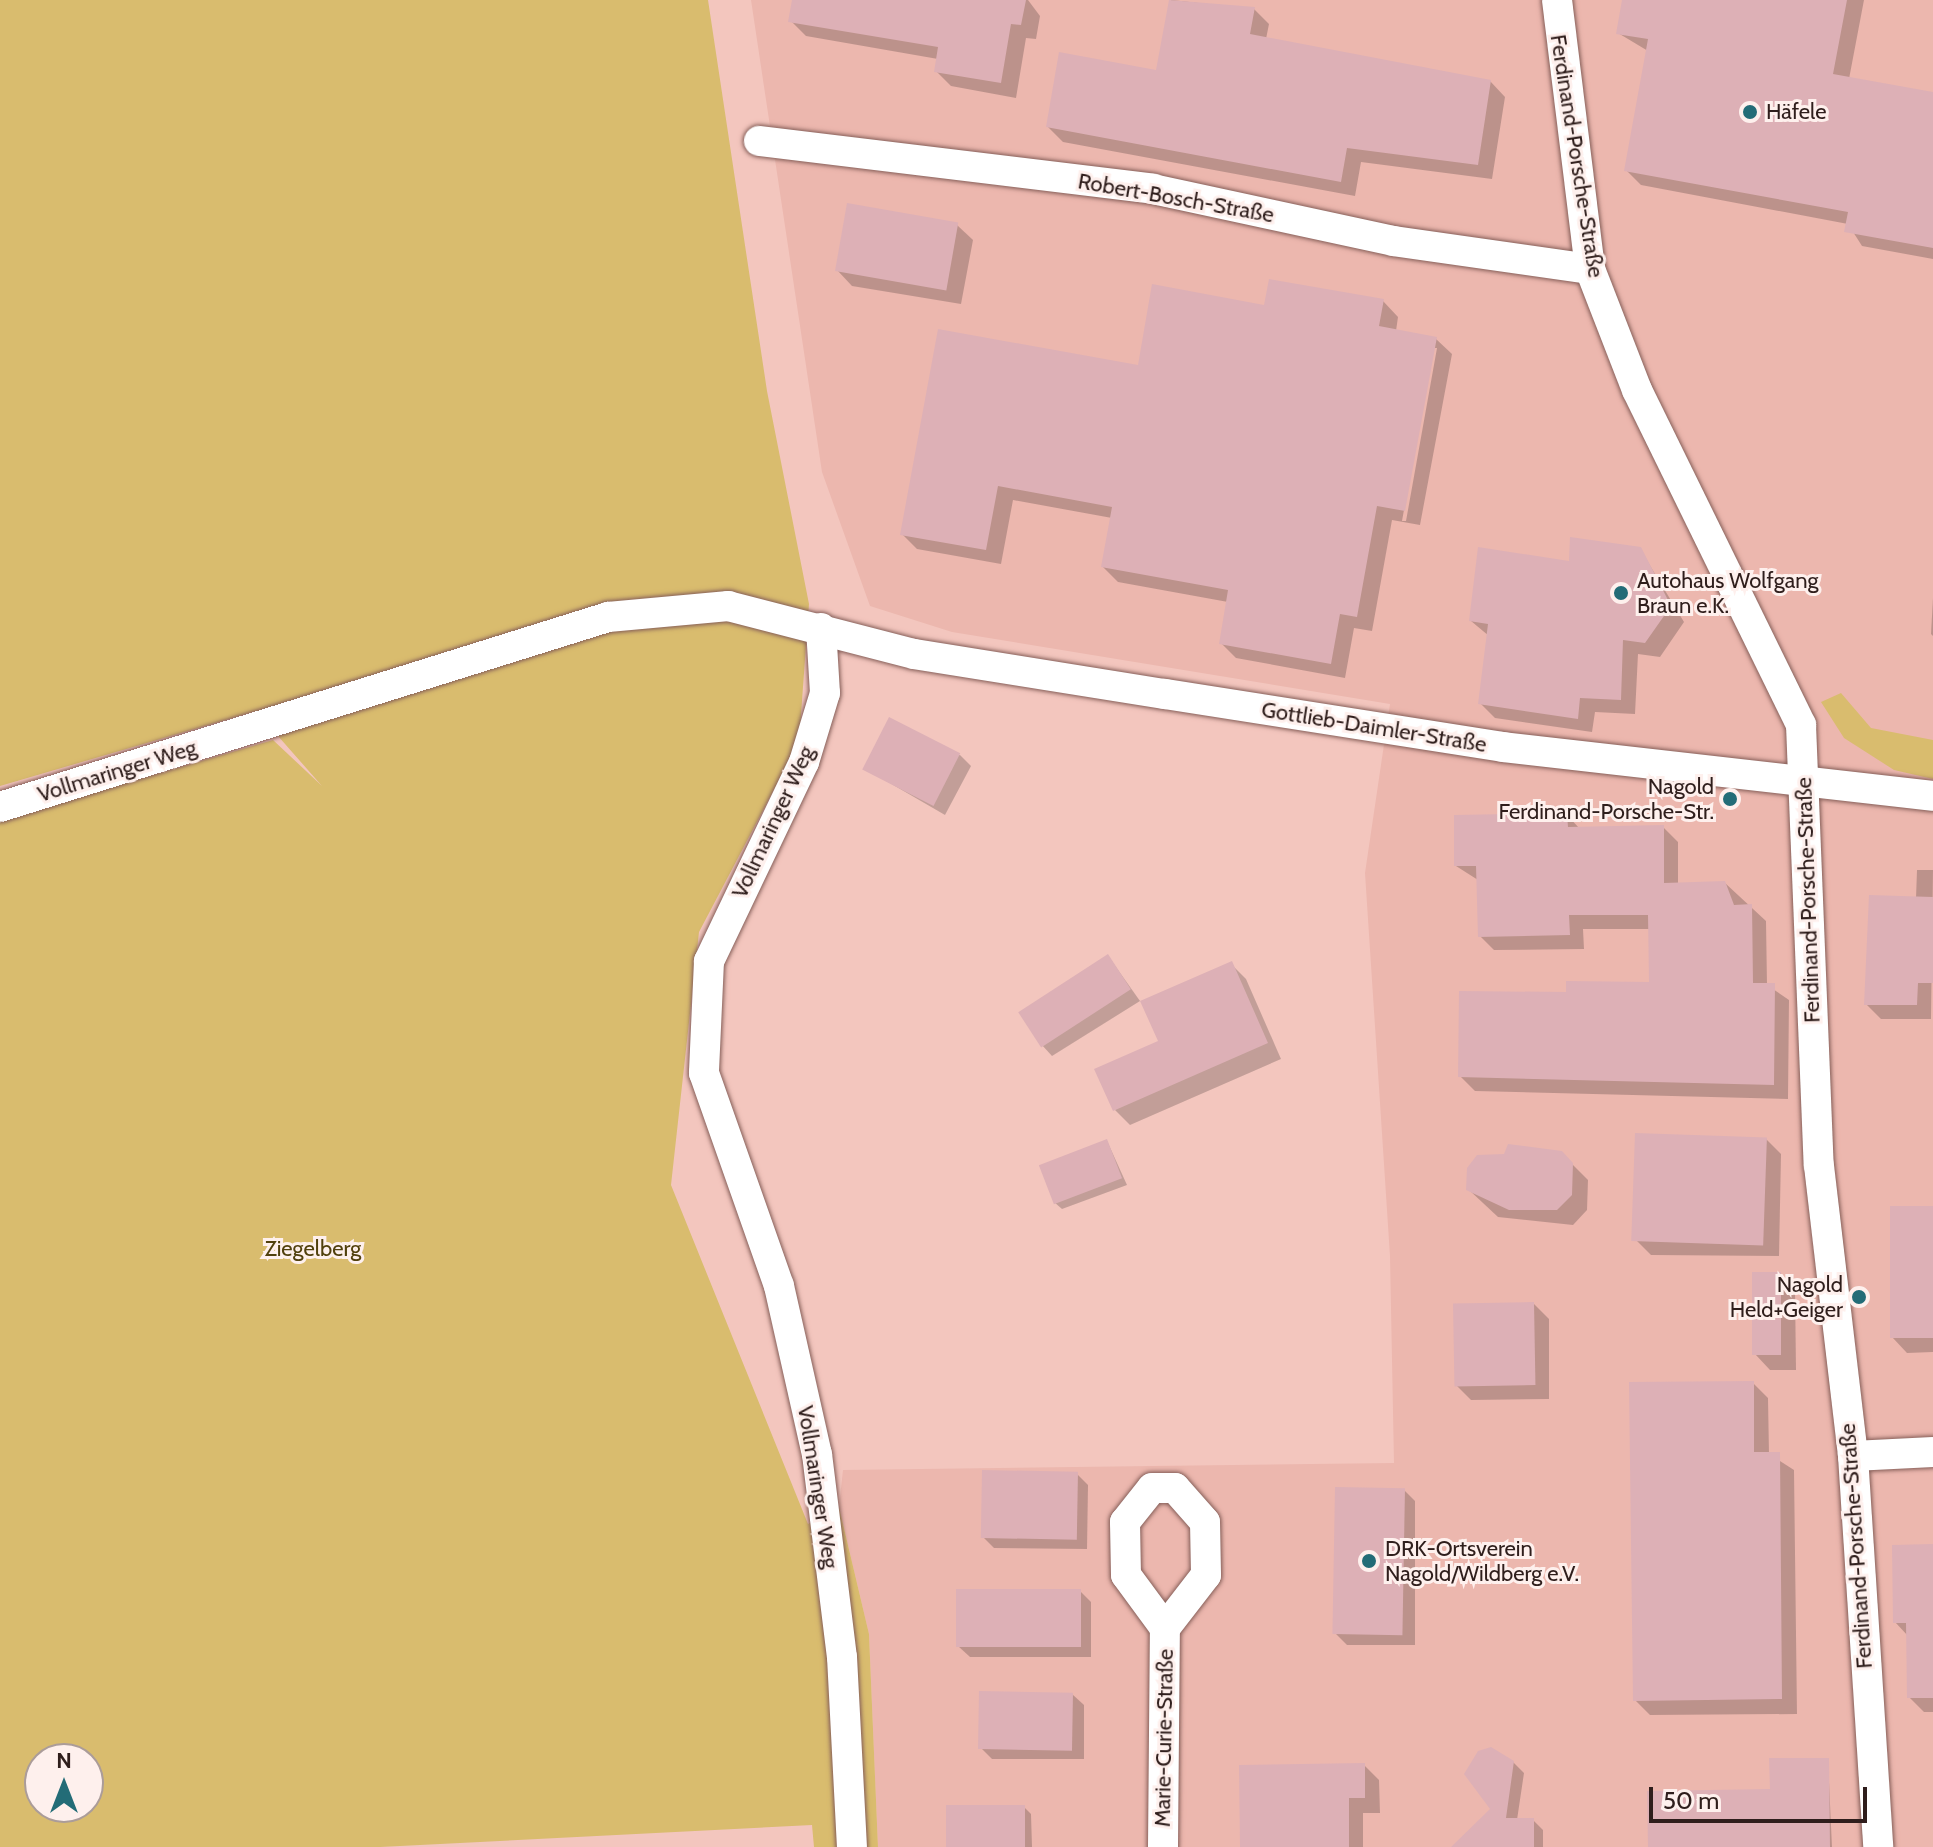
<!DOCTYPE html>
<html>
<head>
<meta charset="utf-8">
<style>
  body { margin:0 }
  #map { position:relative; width:1933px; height:1847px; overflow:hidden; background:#f3c6be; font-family:Cabin,sans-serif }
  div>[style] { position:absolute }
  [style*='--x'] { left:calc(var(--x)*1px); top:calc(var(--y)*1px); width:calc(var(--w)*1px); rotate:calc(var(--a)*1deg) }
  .built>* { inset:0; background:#ecb7ae }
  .green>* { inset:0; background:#d9bc6e }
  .shadow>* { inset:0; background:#0003 }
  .building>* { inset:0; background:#ddb0b6; transform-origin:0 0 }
  .roads { filter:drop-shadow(0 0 2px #865f59) drop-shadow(0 0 2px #865f59) }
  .minor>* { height:30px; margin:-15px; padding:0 15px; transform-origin:15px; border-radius:15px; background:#fff }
  .dots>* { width:22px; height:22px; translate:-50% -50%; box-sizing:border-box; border:4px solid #fef0ed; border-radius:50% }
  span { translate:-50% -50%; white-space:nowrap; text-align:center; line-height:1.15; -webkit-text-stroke:6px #fef0ed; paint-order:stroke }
  .poi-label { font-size:22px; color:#2f1e1c }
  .left { translate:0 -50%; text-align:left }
  .right { translate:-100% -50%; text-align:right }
  .street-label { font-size:22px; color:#2f1e1c }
  .park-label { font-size:22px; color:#51400d }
  .north { position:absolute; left:24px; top:1743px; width:80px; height:80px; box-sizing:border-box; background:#fef0ed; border:2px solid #ab9c99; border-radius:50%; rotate:0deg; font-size:22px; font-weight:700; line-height:32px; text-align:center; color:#2f1e1c }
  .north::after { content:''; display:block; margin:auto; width:28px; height:36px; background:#236c77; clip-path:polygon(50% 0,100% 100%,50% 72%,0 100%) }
  .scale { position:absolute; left:1649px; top:1787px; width:218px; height:36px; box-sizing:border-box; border:4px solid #2f1e1c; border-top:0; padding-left:10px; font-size:24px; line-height:28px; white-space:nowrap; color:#2f1e1c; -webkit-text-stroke:6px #fef0ed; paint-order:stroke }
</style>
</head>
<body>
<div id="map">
  <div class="built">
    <i style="clip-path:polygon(751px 0,1933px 0,1933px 1847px,878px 1847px,869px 1634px,839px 1507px,843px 1470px,1394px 1463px,1390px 1256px,1365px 873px,1390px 704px,952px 632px,870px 606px,822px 472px)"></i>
  </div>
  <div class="green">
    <i style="clip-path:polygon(evenodd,0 0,708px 0,767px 391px,809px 604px,799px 742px,699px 932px,671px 1185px,808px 1524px,839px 1507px,869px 1634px,878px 1847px,814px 1847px,812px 1825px,380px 1847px,0 1847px,0 820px,273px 740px,322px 786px,256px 711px,0 786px,0 0,40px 1759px,88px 1759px,88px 1807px,40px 1807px,40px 1759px)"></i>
    <i style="clip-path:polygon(1841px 693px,1871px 728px,1933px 740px,1933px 779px,1894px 770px,1844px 738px,1821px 702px)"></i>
  </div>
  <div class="shadow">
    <i style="clip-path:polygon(794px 0,1028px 0,1040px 16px,1036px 39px,1026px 38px,1016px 98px,951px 86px,936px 71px,938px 59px,806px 36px,791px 21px)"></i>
    <i style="clip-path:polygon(1171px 0,1254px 9px,1269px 24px,1266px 39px,1490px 81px,1505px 97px,1492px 179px,1361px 162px,1355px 196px,1063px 142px,1048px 127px,1158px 72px)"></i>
    <i style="clip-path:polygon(1624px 0,1864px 0,1849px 79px,1933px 94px,1933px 259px,1862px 246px,1848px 224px,1641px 185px,1626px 170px,1648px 51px,1618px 33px)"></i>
    <i style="clip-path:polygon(957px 225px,973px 240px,961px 304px,852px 286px,837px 270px)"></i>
    <i style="clip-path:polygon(evenodd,1383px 301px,1398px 317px,1396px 331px,1436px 339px,1452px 354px,1420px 525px,1392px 520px,1372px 631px,1354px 628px,1345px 678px,1236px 658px,1221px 643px,1228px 602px,1118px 582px,1103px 567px,1112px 518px,1013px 500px,1001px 564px,917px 549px,902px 534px,1139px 367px,1266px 307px,1383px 301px,1433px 348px,1437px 348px,1406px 521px,1402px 521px,1433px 348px)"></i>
    <i style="clip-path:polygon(1640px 549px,1684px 622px,1660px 657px,1638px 654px,1635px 714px,1595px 712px,1592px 732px,1495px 718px,1480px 703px,1489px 636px,1471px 621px,1571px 564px)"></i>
    <i style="clip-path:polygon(1933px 598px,1933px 636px,1931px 634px)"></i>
    <i style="clip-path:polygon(960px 755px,971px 766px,945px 815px,864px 768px)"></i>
    <i style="clip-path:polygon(1567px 815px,1580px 829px,1663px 827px,1678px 842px,1678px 885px,1725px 883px,1766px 921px,1767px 985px,1789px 1000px,1788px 1099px,1475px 1091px,1460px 1076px,1568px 994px,1651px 984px,1650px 929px,1583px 929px,1584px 949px,1494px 950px,1480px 936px,1478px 880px,1456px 866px)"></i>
    <i style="clip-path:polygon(1917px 870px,1933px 870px,1931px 1019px,1881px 1019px,1866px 1004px,1916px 898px)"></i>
    <i style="clip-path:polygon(1108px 956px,1140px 1001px,1052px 1056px,1041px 1044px)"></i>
    <i style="clip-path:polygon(1231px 964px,1246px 979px,1281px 1059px,1130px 1125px,1115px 1110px,1160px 1042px)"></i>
    <i style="clip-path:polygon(1766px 1139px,1781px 1154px,1779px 1256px,1651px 1255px,1636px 1240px)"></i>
    <i style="clip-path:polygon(1107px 1141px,1127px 1185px,1062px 1209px,1054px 1202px)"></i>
    <i style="clip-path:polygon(1561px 1153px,1588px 1180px,1587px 1210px,1573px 1225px,1498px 1217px,1468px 1189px,1505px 1156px)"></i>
    <i style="clip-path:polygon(1933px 1208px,1933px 1352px,1907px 1353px,1892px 1337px)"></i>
    <i style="clip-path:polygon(1780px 1274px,1795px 1289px,1796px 1370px,1770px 1370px,1755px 1354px)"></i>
    <i style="clip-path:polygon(1534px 1304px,1549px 1319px,1549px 1399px,1471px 1400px,1456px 1385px)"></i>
    <i style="clip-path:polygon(1753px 1383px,1768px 1398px,1769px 1454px,1794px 1470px,1797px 1714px,1650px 1715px,1635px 1700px)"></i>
    <i style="clip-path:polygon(1077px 1474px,1088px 1485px,1087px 1549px,994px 1548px,983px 1537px)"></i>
    <i style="clip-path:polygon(1404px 1490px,1415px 1501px,1415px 1645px,1347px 1645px,1336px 1634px)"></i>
    <i style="clip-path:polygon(1933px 1546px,1933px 1712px,1924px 1712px,1909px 1697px,1908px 1636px,1895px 1622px)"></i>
    <i style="clip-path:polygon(1080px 1591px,1091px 1602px,1091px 1657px,970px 1657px,958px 1646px)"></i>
    <i style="clip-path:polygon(1072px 1694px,1084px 1705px,1084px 1759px,992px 1759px,981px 1748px)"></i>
    <i style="clip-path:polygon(1828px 1760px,1832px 1847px,1650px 1847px,1772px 1791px)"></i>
    <i style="clip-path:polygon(1513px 1762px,1524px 1773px,1517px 1820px,1533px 1820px,1543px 1830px,1543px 1847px,1462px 1847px,1493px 1810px)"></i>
    <i style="clip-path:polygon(1364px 1765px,1379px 1780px,1380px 1813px,1363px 1813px,1363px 1847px,1242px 1847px)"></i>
    <i style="clip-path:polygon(1024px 1807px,1031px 1814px,1032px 1847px,948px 1847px)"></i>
  </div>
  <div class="building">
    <i style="clip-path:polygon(792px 0,1026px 0,1021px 25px,1011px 24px,1001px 83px,934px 72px,938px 47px,788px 22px)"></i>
    <i style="clip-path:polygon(1169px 0,1255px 7px,1250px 34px,1491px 80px,1478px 165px,1347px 148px,1341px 182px,1046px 127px,1059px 52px,1156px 70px)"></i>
    <i style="clip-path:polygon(1622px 0,1847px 0,1833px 74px,1933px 92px,1933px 248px,1844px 232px,1848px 212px,1624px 171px,1648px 39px,1616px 34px)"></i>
    <i style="left:847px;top:203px;width:113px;height:69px;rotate:10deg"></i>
    <i style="clip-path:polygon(1269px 279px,1384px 299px,1379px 326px,1437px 337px,1405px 511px,1377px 506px,1357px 617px,1340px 614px,1331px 664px,1219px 644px,1228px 590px,1101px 567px,1112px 507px,998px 486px,986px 550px,900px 535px,938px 329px,1138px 365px,1152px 284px,1264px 305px)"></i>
    <i style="clip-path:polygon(1570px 537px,1641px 547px,1671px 606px,1645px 643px,1623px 640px,1621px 700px,1580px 698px,1578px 719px,1478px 704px,1488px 624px,1469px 621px,1478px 547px,1569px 561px)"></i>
    <i style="left:889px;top:717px;width:80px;height:59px;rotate:27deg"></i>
    <i style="clip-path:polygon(1567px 813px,1568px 827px,1664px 825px,1664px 883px,1725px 881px,1734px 905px,1752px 904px,1753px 983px,1775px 983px,1774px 1085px,1458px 1077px,1459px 991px,1566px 992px,1566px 981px,1649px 982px,1648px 915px,1569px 915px,1570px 935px,1478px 937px,1476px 866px,1454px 866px,1454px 815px)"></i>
    <i style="clip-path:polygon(1869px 895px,1933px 897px,1933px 983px,1918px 983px,1917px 1005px,1864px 1005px)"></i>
    <i style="left:1108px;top:954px;width:42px;height:107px;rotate:57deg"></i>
    <i style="clip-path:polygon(1232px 961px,1268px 1043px,1113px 1111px,1094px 1069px,1158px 1041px,1140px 1001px)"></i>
    <i style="left:1635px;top:1133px;width:132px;height:108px;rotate:2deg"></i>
    <i style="left:1107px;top:1139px;width:42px;height:73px;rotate:69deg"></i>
    <i style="clip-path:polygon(1508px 1144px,1562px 1151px,1573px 1163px,1572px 1195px,1557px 1210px,1509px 1210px,1466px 1190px,1467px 1168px,1477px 1155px,1504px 1154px)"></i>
    <i style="left:1890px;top:1206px;width:43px;height:132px"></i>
    <i style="left:1752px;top:1272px;width:29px;height:83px"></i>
    <i style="left:1534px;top:1302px;width:83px;height:81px;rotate:89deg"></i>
    <i style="clip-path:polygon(1754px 1381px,1754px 1452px,1780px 1452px,1782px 1699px,1633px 1701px,1629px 1382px)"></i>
    <i style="left:982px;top:1470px;width:96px;height:68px;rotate:1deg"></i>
    <i style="left:1335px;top:1487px;width:70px;height:147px;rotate:1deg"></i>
    <i style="clip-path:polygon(1933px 1544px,1933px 1698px,1907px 1698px,1906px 1623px,1893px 1623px,1892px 1545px)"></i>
    <i style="left:956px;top:1589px;width:125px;height:58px"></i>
    <i style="left:979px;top:1691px;width:94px;height:58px;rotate:1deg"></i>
    <i style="clip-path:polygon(1491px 1747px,1514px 1761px,1506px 1818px,1534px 1818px,1534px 1847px,1451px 1847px,1490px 1809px,1464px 1774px,1478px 1751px)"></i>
    <i style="clip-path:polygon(1769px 1758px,1829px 1758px,1830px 1847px,1648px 1847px,1647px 1791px,1770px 1789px)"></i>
    <i style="clip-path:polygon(1365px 1763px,1365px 1798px,1349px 1798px,1349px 1847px,1240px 1847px,1239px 1765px)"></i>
    <i style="left:1025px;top:1805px;width:42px;height:79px;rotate:90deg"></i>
  </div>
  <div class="roads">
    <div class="minor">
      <i style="--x:1557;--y:0;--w:271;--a:83"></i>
      <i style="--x:1590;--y:269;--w:130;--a:68.8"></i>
      <i style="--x:1637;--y:390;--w:373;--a:63.9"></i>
      <i style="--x:1801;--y:725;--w:441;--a:87.7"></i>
      <i style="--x:1819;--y:1166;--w:292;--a:83.3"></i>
      <i style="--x:1853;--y:1456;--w:392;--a:86.3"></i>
      <i style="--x:759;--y:141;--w:397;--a:6.9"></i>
      <i style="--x:1153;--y:189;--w:246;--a:12.2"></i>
      <i style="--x:1393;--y:241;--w:199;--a:8.1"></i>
      <i style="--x:821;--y:628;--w:65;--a:86.5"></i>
      <i style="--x:825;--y:693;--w:72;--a:106.9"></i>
      <i style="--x:804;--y:762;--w:221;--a:115.5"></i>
      <i style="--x:709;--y:961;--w:112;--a:92.6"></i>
      <i style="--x:704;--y:1073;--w:226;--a:70.6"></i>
      <i style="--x:779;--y:1286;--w:172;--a:77.3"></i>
      <i style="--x:817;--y:1454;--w:205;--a:83"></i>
      <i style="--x:842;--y:1657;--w:190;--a:87"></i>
      <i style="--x:0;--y:807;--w:637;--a:-17.35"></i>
      <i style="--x:608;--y:617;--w:121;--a:-5.2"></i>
      <i style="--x:728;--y:606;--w:192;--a:14.5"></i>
      <i style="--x:914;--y:654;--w:254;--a:9.1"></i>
      <i style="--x:1165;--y:694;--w:342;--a:8.9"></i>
      <i style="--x:1503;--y:747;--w:433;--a:6.5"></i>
      <i style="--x:1853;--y:1456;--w:80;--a:-2.9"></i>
      <i style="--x:1163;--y:1847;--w:219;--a:-89.5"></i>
      <i style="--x:1165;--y:1628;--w:66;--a:-126.3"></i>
      <i style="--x:1126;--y:1575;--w:53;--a:-91.1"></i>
      <i style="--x:1125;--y:1522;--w:43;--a:-51.5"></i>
      <i style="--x:1152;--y:1488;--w:23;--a:0"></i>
      <i style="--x:1175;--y:1488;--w:45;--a:48.6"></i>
      <i style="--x:1205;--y:1522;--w:53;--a:88.9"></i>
      <i style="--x:1206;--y:1575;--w:67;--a:127.7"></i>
    </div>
  </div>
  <div class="dots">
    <i style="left:1750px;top:112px;background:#236c77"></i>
    <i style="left:1621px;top:593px;background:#236c77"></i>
    <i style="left:1730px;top:799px;background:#236c77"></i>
    <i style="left:1859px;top:1297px;background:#236c77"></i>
    <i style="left:1369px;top:1561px;background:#236c77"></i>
  </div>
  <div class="poi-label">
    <span class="left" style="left:1766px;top:112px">Häfele</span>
    <span class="left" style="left:1637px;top:593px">Autohaus Wolfgang<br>Braun e.K.</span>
    <span class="right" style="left:1714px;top:799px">Nagold<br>Ferdinand-Porsche-Str.</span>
    <span class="right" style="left:1843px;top:1297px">Nagold<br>Held+Geiger</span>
    <span class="left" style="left:1385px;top:1561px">DRK-Ortsverein<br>Nagold/Wildberg e.V.</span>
  </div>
  <div class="street-label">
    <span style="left:1577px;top:156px;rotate:81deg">Ferdinand-Porsche-Straße</span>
    <span style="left:1176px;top:198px;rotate:10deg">Robert-Bosch-Straße</span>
    <span style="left:1374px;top:727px;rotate:9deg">Gottlieb-Daimler-Straße</span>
    <span style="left:117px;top:771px;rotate:-17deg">Vollmaringer Weg</span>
    <span style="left:773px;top:822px;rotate:-65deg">Vollmaringer Weg</span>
    <span style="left:1808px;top:900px;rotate:-92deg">Ferdinand-Porsche-Straße</span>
    <span style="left:818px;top:1487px;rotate:81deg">Vollmaringer Weg</span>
    <span style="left:1856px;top:1546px;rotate:-94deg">Ferdinand-Porsche-Straße</span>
    <span style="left:1164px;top:1738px;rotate:-89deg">Marie-Curie-Straße</span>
  </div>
  <div class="park-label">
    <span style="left:313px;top:1249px">Ziegelberg</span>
  </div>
  <div class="north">N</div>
  <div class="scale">50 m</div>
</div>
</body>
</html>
